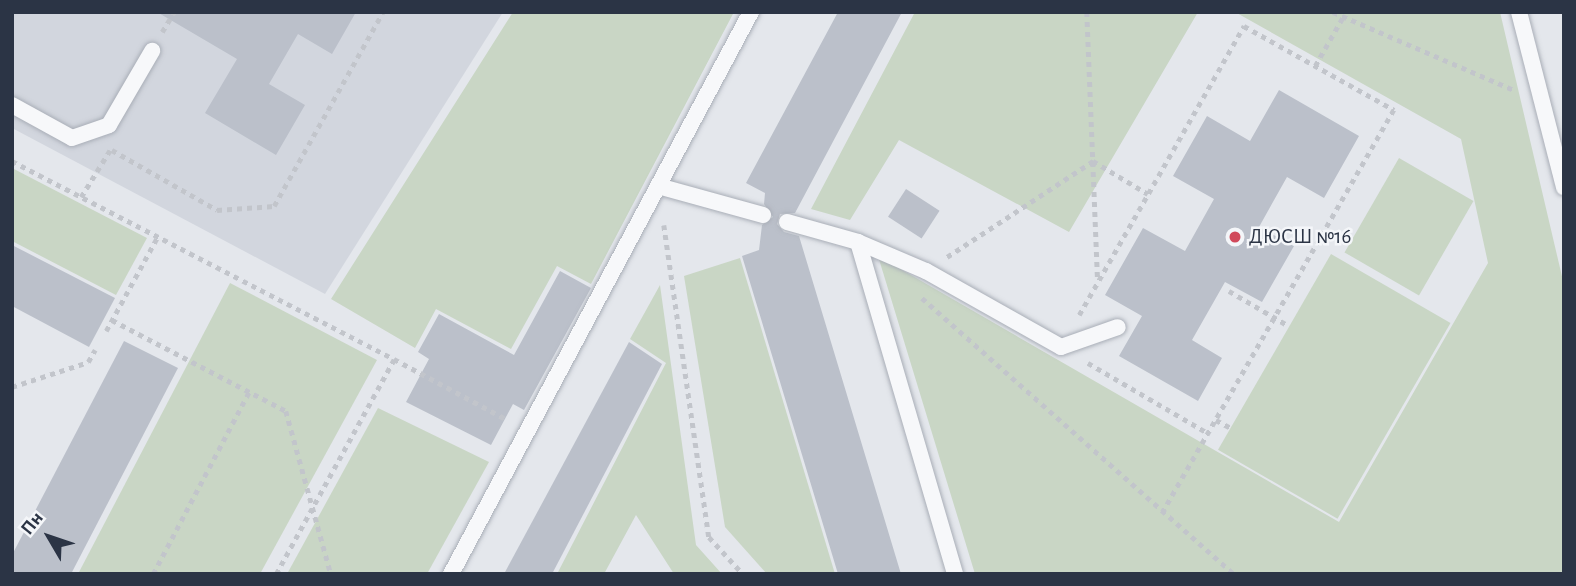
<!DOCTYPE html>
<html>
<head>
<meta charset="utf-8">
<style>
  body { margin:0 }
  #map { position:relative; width:1576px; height:586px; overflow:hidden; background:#e4e7ec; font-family:"Alegreya Sans",sans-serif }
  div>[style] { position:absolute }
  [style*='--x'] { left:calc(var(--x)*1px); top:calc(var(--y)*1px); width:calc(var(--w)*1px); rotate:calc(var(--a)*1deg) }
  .built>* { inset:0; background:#d2d6de }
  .green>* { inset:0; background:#c9d6c5; transform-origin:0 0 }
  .building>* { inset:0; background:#bbc0ca; transform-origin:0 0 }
  .path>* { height:4.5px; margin-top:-2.25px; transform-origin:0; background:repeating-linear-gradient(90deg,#c2c5cb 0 5px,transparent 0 10px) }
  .roads { filter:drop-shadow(0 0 2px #a9aeb7) drop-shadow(0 0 2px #a9aeb7) }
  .lane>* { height:16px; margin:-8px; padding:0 8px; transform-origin:8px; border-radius:8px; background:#f7f8fa }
  .dots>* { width:19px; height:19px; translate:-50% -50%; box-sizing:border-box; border:4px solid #f4f6f9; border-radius:50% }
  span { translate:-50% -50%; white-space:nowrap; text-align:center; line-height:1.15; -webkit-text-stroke:5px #f4f6f9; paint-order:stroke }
  .poi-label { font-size:21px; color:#2b3445 }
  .left { translate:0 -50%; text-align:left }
  .frame { position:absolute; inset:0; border:14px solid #2b3445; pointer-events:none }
  .north { position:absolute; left:14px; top:502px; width:70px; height:70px; -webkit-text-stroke:5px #f4f6f9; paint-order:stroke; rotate:309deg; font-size:19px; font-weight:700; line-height:28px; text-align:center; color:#2b3445 }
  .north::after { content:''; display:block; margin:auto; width:24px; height:32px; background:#2b3445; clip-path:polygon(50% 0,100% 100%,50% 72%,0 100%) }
</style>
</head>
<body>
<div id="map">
  <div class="built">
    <i style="clip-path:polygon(12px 12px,503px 12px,325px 294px,12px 128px)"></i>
  </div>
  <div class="green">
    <i style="clip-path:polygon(513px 12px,734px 12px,591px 284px,557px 266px,511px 349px,436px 309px,415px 348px,331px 299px)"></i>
    <i style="clip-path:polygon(915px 12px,1198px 12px,1069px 232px,899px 140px,850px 220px,811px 209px)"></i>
    <i style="clip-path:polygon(1235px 12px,1500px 12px,1564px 285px,1564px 574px,975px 574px,878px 256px,1339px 522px,1488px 263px,1461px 139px)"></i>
    <i style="left:1399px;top:158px;width:86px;height:109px;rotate:30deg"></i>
    <i style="clip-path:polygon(12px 168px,147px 238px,116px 295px,12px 241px)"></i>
    <i style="left:1331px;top:254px;width:138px;height:226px;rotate:30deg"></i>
    <i style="clip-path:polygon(740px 258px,835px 574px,767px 574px,725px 527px,684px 276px)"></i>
    <i style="clip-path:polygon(230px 283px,377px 360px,260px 574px,78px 574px)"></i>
    <i style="clip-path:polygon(660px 285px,696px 545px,722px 574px,674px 574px,636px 515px,604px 574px,557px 574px,666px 363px,630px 339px)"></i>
    <i style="clip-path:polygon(378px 408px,489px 462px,427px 574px,287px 574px)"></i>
  </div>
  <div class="building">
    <i style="clip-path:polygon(157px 12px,356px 12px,332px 54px,298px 34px,269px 84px,305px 105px,276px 155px,205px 113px,237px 59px)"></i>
    <i style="clip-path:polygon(838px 12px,902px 12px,795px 213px,780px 214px,777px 224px,784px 232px,799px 236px,901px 574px,838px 574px,742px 256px,759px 250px,762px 225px,773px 217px,764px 204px,765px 193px,746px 183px)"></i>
    <i style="clip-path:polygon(1279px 90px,1359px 136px,1324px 198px,1287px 177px,1259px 227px,1294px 246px,1262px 302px,1225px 282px,1192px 340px,1222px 358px,1198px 401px,1119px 356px,1142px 316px,1105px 295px,1143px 228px,1185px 251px,1214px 199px,1173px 176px,1207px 116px,1250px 141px)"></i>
    <i style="left:906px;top:189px;width:40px;height:33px;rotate:33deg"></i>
    <i style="clip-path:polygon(12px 245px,115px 298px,89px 347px,12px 306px)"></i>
    <i style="clip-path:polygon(560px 271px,591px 288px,524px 410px,513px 404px,491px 445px,406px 402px,429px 359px,418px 352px,439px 314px,514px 355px)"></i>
    <i style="clip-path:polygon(124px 341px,178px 368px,71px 574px,12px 574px,12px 555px)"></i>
    <i style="clip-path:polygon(629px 342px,662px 364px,552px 574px,504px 574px)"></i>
  </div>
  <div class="path">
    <i style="--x:1087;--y:12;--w:269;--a:87.7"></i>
    <i style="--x:1333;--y:12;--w:199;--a:23.3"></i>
    <i style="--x:162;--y:32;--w:23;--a:-59"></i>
    <i style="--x:1315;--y:66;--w:56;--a:-60.3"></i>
    <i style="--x:112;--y:150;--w:121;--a:29.7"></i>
    <i style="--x:217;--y:210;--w:57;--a:-4"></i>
    <i style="--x:274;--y:206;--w:223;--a:-60.7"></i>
    <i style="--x:12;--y:161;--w:430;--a:27.4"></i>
    <i style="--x:81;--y:197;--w:55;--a:-58.3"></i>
    <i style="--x:664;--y:225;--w:315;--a:81.8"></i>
    <i style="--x:709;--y:537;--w:50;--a:47.4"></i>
    <i style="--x:947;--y:257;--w:175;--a:-33.3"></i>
    <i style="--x:1093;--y:161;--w:64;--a:31"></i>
    <i style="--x:1229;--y:291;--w:69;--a:30.3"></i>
    <i style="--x:922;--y:298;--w:417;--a:41.5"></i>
    <i style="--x:1079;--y:315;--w:333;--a:-60.3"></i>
    <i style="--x:1244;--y:26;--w:172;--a:29.2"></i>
    <i style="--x:1394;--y:110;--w:464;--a:119.9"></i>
    <i style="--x:112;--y:320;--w:196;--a:27.6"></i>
    <i style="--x:286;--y:411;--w:169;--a:74.6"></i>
    <i style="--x:106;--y:331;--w:108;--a:-61.3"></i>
    <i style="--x:1088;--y:363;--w:139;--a:30.3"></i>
    <i style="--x:12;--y:387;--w:80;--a:-18.2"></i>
    <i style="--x:88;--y:362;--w:14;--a:-60"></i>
    <i style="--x:1216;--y:420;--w:17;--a:28"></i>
    <i style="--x:153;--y:574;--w:206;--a:-62.2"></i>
    <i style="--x:276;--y:574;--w:245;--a:-61.2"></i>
    <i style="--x:394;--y:359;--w:129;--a:28.2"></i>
  </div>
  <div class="roads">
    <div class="lane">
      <i style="--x:1519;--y:12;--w:181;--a:75.6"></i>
      <i style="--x:12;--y:105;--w:68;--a:28.8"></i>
      <i style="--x:72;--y:138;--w:39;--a:-19"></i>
      <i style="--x:109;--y:125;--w:86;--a:-59.8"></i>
      <i style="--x:658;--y:186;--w:109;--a:15.4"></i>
      <i style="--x:787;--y:222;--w:74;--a:15.7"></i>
      <i style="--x:858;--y:242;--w:346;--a:73.7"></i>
      <i style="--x:858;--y:242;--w:74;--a:23.1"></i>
      <i style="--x:926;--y:271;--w:155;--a:29.4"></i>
      <i style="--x:1061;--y:347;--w:60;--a:-19.3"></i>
      <i style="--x:451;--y:574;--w:637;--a:-61.91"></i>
    </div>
  </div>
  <div class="dots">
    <i style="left:1235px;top:237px;background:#d1495b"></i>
  </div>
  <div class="poi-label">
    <span class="left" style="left:1249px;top:237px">ДЮСШ №16</span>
  </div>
  <div class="frame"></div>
  <div class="north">Пн</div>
</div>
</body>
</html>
